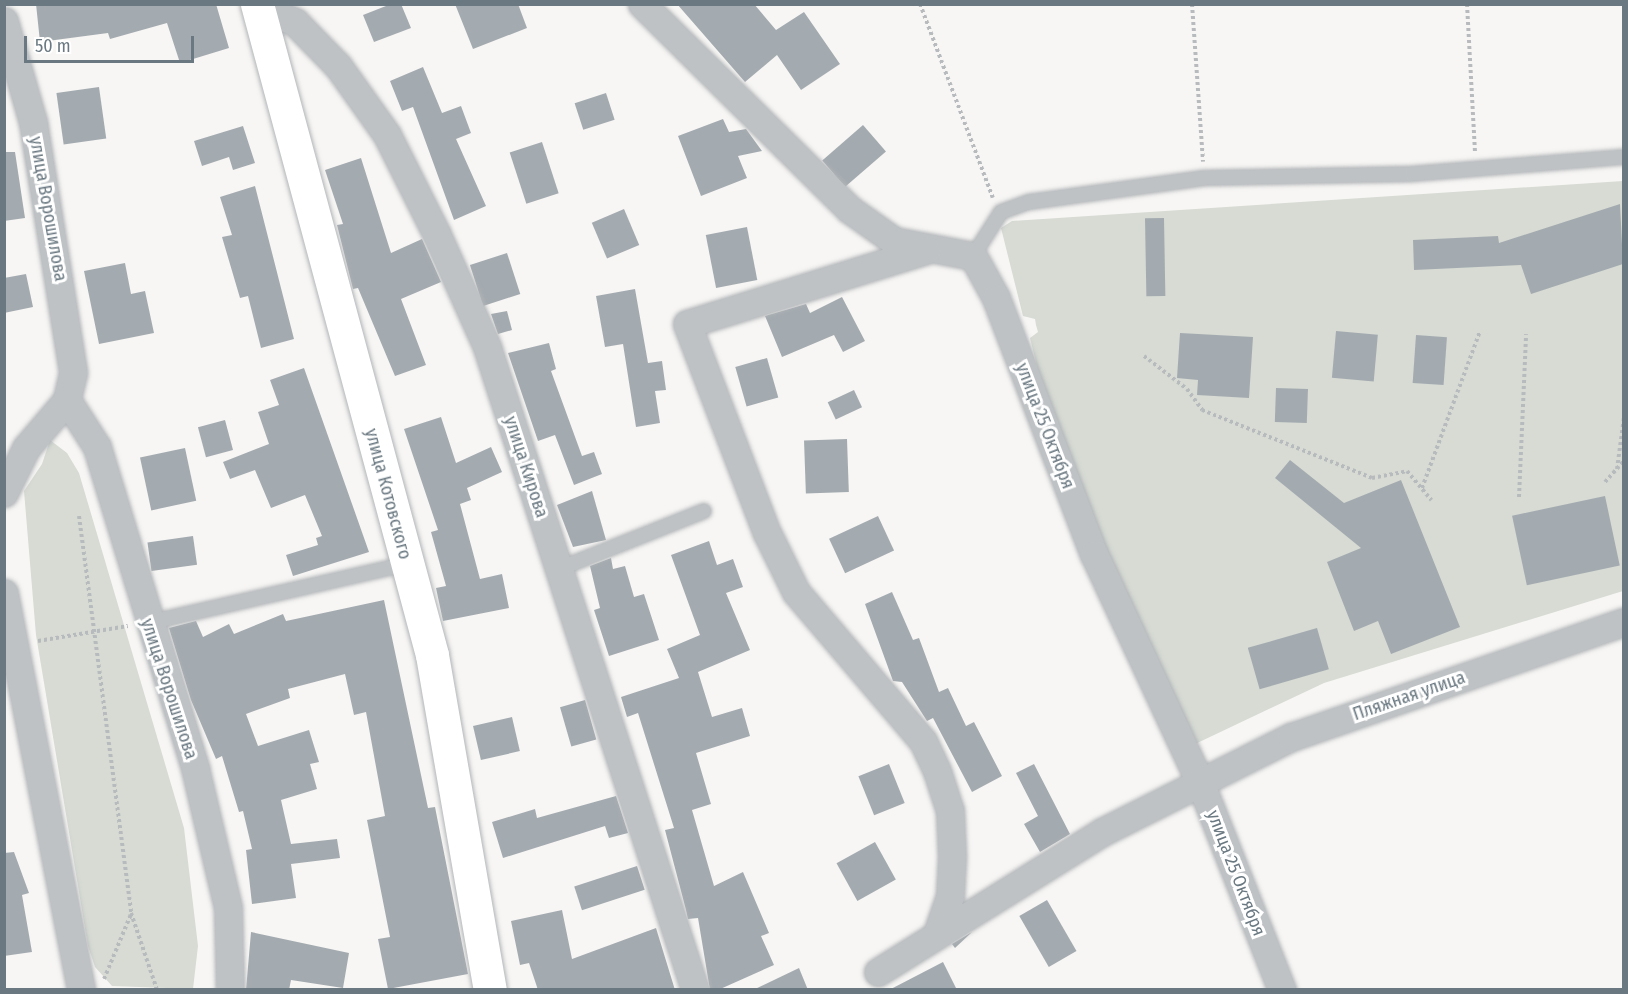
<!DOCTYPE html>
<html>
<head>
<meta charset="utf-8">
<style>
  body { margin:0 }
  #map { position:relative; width:1628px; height:994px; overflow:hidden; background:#f7f6f4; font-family:"Fira Sans Condensed",sans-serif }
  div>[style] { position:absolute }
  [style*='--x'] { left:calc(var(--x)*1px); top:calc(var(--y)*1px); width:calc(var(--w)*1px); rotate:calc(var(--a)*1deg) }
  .green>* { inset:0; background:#d7dbd4 }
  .building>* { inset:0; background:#a4abb0; transform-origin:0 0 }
  .path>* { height:4px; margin-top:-2px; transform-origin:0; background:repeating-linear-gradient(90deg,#b8bbbd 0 3px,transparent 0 6px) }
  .roads { filter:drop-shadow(0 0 2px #b2b5b8) drop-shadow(0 0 2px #b2b5b8) }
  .service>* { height:14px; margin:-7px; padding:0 7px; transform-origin:7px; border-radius:7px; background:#bec2c5 }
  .minor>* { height:27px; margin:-13.5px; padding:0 13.5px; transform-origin:13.5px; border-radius:13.5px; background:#bec2c5 }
  .trunk>* { height:33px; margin:-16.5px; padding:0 16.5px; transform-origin:16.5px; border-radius:16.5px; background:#fff }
  span { translate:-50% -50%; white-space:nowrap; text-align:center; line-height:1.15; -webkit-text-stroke:6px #fff; paint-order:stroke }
  .street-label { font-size:18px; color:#6a7881 }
  .frame { position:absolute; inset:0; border:6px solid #6a7881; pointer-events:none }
  .scale { position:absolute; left:24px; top:36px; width:170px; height:27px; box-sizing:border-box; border:3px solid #6a7881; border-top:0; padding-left:8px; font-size:18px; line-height:21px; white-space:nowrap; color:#6a7881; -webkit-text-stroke:4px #fff; paint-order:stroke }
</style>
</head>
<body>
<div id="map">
  <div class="green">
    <i style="clip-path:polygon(1623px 181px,1623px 591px,1324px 683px,1193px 745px,1103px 555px,1046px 402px,1030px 338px,1038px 332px,1036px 325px,1035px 319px,1023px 316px,1001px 228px,1012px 221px)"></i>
    <i style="clip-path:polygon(50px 440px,67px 453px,79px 473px,184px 828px,198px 946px,193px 989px,112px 986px,95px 967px,88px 946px,36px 635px,24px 491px,42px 464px)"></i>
  </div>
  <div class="building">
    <i style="clip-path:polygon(36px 4px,216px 4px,229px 48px,180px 63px,167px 23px,110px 39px,108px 33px,40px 42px)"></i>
    <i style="clip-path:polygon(391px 4px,401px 4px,411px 28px,374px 42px,363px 15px)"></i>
    <i style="clip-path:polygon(455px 4px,518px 4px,527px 28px,473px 49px)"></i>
    <i style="clip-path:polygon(677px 4px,754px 4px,776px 30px,804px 12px,840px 64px,801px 90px,777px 55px,745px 82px)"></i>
    <i style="clip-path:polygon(423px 67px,442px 113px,461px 106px,471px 133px,456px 139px,486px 206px,454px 220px,413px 107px,402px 111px,390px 81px)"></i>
    <i style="left:99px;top:87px;width:52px;height:43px;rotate:82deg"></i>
    <i style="left:606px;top:93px;width:28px;height:33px;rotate:72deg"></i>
    <i style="clip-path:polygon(723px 119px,729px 132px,746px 129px,762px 151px,738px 156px,747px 178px,701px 196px,678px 136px)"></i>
    <i style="left:863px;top:125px;width:35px;height:54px;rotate:49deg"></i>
    <i style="clip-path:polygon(243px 126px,255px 163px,233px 170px,229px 157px,202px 166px,194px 141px)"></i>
    <i style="left:542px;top:142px;width:54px;height:34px;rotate:72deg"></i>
    <i style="clip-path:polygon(4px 152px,15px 152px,25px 218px,4px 221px)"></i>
    <i style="clip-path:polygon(361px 158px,391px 253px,422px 239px,441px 282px,401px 299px,426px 365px,395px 376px,358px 288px,353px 289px,337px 225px,343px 224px,325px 170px)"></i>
    <i style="clip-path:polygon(255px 186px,294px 339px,261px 348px,248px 296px,240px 298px,222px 237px,232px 235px,220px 197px)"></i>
    <i style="clip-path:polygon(1620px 204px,1623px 264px,1531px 294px,1521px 265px,1414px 270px,1413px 240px,1498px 236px,1499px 243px)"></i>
    <i style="left:624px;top:209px;width:39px;height:35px;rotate:67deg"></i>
    <i style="left:1164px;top:218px;width:78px;height:19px;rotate:89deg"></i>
    <i style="left:747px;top:227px;width:54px;height:42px;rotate:79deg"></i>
    <i style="left:507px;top:253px;width:43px;height:39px;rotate:72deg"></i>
    <i style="clip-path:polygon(125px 263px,131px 294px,145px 291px,154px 333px,99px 344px,84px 271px)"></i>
    <i style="clip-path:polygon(26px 274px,33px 307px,4px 313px,4px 278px)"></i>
    <i style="clip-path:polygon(635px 289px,648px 363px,662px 361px,666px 390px,655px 391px,660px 423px,636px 427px,623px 344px,605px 347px,596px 296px)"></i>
    <i style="clip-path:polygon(842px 297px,865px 341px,843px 352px,834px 335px,782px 357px,765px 316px,806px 304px,810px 313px)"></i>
    <i style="clip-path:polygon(507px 311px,512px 330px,498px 334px,491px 314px)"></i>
    <i style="left:1336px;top:331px;width:42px;height:47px;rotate:5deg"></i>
    <i style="clip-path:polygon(1180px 333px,1253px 337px,1249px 398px,1197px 395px,1198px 380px,1177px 378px)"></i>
    <i style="left:1416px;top:335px;width:31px;height:48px;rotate:4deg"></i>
    <i style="clip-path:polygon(549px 343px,556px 369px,551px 371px,582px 456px,594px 452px,602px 474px,574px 485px,555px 435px,538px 441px,508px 353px)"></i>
    <i style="left:767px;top:358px;width:41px;height:33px;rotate:74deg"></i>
    <i style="clip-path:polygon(304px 368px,369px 552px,293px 576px,286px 555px,318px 545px,316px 538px,322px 536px,305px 495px,271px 508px,255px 470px,230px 479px,223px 462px,269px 444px,258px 412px,279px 405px,270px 380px)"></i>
    <i style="left:1276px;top:388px;width:32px;height:34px;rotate:2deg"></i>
    <i style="left:854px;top:390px;width:19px;height:29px;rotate:65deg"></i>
    <i style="clip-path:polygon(441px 417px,456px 463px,491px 447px,502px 472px,467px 488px,471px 500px,460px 504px,480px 579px,502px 574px,509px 608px,443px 621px,436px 588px,446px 586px,431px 532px,438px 530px,404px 429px)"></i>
    <i style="left:225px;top:420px;width:31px;height:28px;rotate:75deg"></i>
    <i style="left:847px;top:439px;width:53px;height:43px;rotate:88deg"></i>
    <i style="left:185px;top:448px;width:54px;height:46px;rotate:78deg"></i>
    <i style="clip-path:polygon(1290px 460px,1344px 503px,1401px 480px,1460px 627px,1391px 654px,1378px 621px,1354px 631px,1327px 562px,1361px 548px,1275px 478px)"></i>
    <i style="clip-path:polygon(592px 491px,606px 540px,573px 547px,557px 505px)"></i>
    <i style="left:1605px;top:496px;width:71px;height:95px;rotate:78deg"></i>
    <i style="left:878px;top:516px;width:38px;height:54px;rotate:65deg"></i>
    <i style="left:193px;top:536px;width:29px;height:46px;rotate:82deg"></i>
    <i style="clip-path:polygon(709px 541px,717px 565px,733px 559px,743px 587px,726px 593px,750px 650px,698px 672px,712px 717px,742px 708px,750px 736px,696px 753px,711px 804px,692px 810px,714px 886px,743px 872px,769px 933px,761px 936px,774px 965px,718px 990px,710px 990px,698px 918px,688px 919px,686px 910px,665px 830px,674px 828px,638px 713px,627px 717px,621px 697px,679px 678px,667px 649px,700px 635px,671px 555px)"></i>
    <i style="clip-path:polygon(611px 558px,613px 569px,625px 566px,634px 597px,644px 594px,659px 640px,609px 656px,594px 610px,600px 608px,590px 566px)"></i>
    <i style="clip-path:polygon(892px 592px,913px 640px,919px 638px,939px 692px,948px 688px,966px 726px,974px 722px,1002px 776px,972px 792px,933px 718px,927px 721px,902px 682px,893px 681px,865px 604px)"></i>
    <i style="clip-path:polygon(384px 600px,428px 808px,435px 807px,468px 974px,388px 989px,378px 939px,390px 937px,367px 820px,385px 816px,366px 712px,354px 715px,345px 674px,288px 689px,290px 698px,246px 714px,258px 746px,309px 730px,319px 762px,310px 764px,317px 789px,281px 800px,291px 844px,337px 839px,340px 858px,291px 864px,296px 898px,252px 904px,246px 850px,252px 849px,243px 811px,239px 812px,222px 756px,216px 759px,191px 700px,169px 628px,196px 621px,203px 637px,229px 624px,234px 634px,283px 614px,286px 621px)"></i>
    <i style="left:1317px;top:628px;width:43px;height:72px;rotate:74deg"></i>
    <i style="left:585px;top:700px;width:41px;height:26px;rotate:74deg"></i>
    <i style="left:512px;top:717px;width:35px;height:40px;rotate:77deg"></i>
    <i style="left:889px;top:764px;width:42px;height:33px;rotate:68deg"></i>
    <i style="clip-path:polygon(1034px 764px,1070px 834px,1040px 852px,1024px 824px,1038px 816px,1016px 773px)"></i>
    <i style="clip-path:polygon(616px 796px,628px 833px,609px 838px,605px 826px,503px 858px,492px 822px,535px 809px,537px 818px)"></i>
    <i style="left:875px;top:842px;width:43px;height:44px;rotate:61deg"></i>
    <i style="clip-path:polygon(14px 852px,29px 893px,22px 895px,32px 952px,4px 956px,4px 853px)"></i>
    <i style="left:637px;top:866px;width:25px;height:66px;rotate:72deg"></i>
    <i style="left:1047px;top:900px;width:59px;height:32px;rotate:60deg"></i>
    <i style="clip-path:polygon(562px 910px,572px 959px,656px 928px,675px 990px,538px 990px,529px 963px,520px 965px,511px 921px)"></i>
    <i style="clip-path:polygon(251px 932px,349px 953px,343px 988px,291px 980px,289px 990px,246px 990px)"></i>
    <i style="clip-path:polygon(972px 932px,955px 948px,952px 944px)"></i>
    <i style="clip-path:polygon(943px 962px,957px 990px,889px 990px)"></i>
    <i style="clip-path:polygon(799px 968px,808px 990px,753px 990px)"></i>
  </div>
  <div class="path">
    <i style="--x:920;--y:4;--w:207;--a:69.4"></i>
    <i style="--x:1192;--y:4;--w:158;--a:86"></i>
    <i style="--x:1467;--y:4;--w:149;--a:86.9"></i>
    <i style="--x:1144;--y:356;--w:54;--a:37.5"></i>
    <i style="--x:1187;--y:389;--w:26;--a:54"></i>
    <i style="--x:1202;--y:410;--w:183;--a:21.8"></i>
    <i style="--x:1372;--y:478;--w:36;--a:-11"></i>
    <i style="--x:1407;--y:471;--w:38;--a:50"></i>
    <i style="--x:1617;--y:469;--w:52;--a:-82.3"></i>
    <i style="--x:1605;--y:482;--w:28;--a:-48"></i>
    <i style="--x:1422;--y:488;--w:167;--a:-69.7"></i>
    <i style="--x:1623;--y:492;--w:1;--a:0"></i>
    <i style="--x:1519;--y:497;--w:163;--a:-87.5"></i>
    <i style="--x:79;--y:516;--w:400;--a:82.5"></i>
    <i style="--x:131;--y:913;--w:81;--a:71.3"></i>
    <i style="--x:38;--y:641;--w:91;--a:-9.5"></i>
    <i style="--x:104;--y:979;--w:70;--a:-67.4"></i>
  </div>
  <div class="roads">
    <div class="service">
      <i style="--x:973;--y:256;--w:52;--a:-57.5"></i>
      <i style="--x:1001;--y:212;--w:30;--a:-20"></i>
      <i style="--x:1029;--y:202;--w:177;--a:-7.8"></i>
      <i style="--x:1204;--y:178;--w:208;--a:-1.1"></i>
      <i style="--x:1412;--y:174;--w:213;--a:-4.6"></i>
      <i style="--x:559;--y:569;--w:156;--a:-21.8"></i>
      <i style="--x:147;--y:623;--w:267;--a:-12.8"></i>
    </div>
    <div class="minor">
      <i style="--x:642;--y:4;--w:291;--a:44.7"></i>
      <i style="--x:849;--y:209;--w:55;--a:35.4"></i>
      <i style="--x:894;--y:241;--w:80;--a:10.8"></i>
      <i style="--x:973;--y:256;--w:48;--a:61.3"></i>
      <i style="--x:996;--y:298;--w:274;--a:69.1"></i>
      <i style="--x:1094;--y:554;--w:251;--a:65.1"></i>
      <i style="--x:1200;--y:782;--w:224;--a:68.5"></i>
      <i style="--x:257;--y:5;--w:42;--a:24.1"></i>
      <i style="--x:295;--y:22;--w:62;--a:45.7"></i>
      <i style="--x:338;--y:66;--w:85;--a:54.6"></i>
      <i style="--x:387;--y:135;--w:112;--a:63.4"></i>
      <i style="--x:437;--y:235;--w:123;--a:65.9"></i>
      <i style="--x:487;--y:347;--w:676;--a:72.07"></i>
      <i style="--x:4;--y:21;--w:105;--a:74"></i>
      <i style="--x:33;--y:122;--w:254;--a:80.9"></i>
      <i style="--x:73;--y:373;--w:28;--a:103"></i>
      <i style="--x:67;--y:400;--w:63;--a:130.5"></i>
      <i style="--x:26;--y:448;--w:50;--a:116.1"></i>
      <i style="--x:926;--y:250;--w:250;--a:162.8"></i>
      <i style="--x:687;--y:324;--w:224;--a:69.1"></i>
      <i style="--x:767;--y:533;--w:66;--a:63.8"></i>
      <i style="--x:796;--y:592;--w:196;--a:49.6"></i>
      <i style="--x:923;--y:741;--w:33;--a:65"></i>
      <i style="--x:937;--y:771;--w:42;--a:72"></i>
      <i style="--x:950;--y:811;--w:46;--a:87.5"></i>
      <i style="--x:952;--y:857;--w:39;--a:93"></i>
      <i style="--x:950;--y:896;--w:37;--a:109"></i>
      <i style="--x:67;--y:400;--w:56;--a:57.4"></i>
      <i style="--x:97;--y:447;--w:336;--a:73"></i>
      <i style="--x:195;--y:768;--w:144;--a:76.7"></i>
      <i style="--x:228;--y:908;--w:82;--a:88.6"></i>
      <i style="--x:4;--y:593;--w:404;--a:79"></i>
      <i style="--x:878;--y:972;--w:264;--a:-32"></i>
      <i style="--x:1102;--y:832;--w:212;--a:-26.7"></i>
      <i style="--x:1291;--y:737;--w:352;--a:-19.1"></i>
    </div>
    <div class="trunk">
      <i style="--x:257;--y:4;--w:674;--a:74.95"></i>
      <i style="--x:432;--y:655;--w:340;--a:80.2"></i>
    </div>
  </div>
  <div class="street-label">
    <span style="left:48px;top:209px;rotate:80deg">улица Ворошилова</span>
    <span style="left:1045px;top:426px;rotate:69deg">улица 25 Октября</span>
    <span style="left:526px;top:467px;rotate:72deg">улица Кирова</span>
    <span style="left:388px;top:494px;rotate:75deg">улица Котовского</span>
    <span style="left:169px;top:689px;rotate:72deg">улица Ворошилова</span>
    <span style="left:1409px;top:696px;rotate:-19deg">Пляжная улица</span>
    <span style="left:1236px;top:873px;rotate:69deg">улица 25 Октября</span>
  </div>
  <div class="frame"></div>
  <div class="scale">50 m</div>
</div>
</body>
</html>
